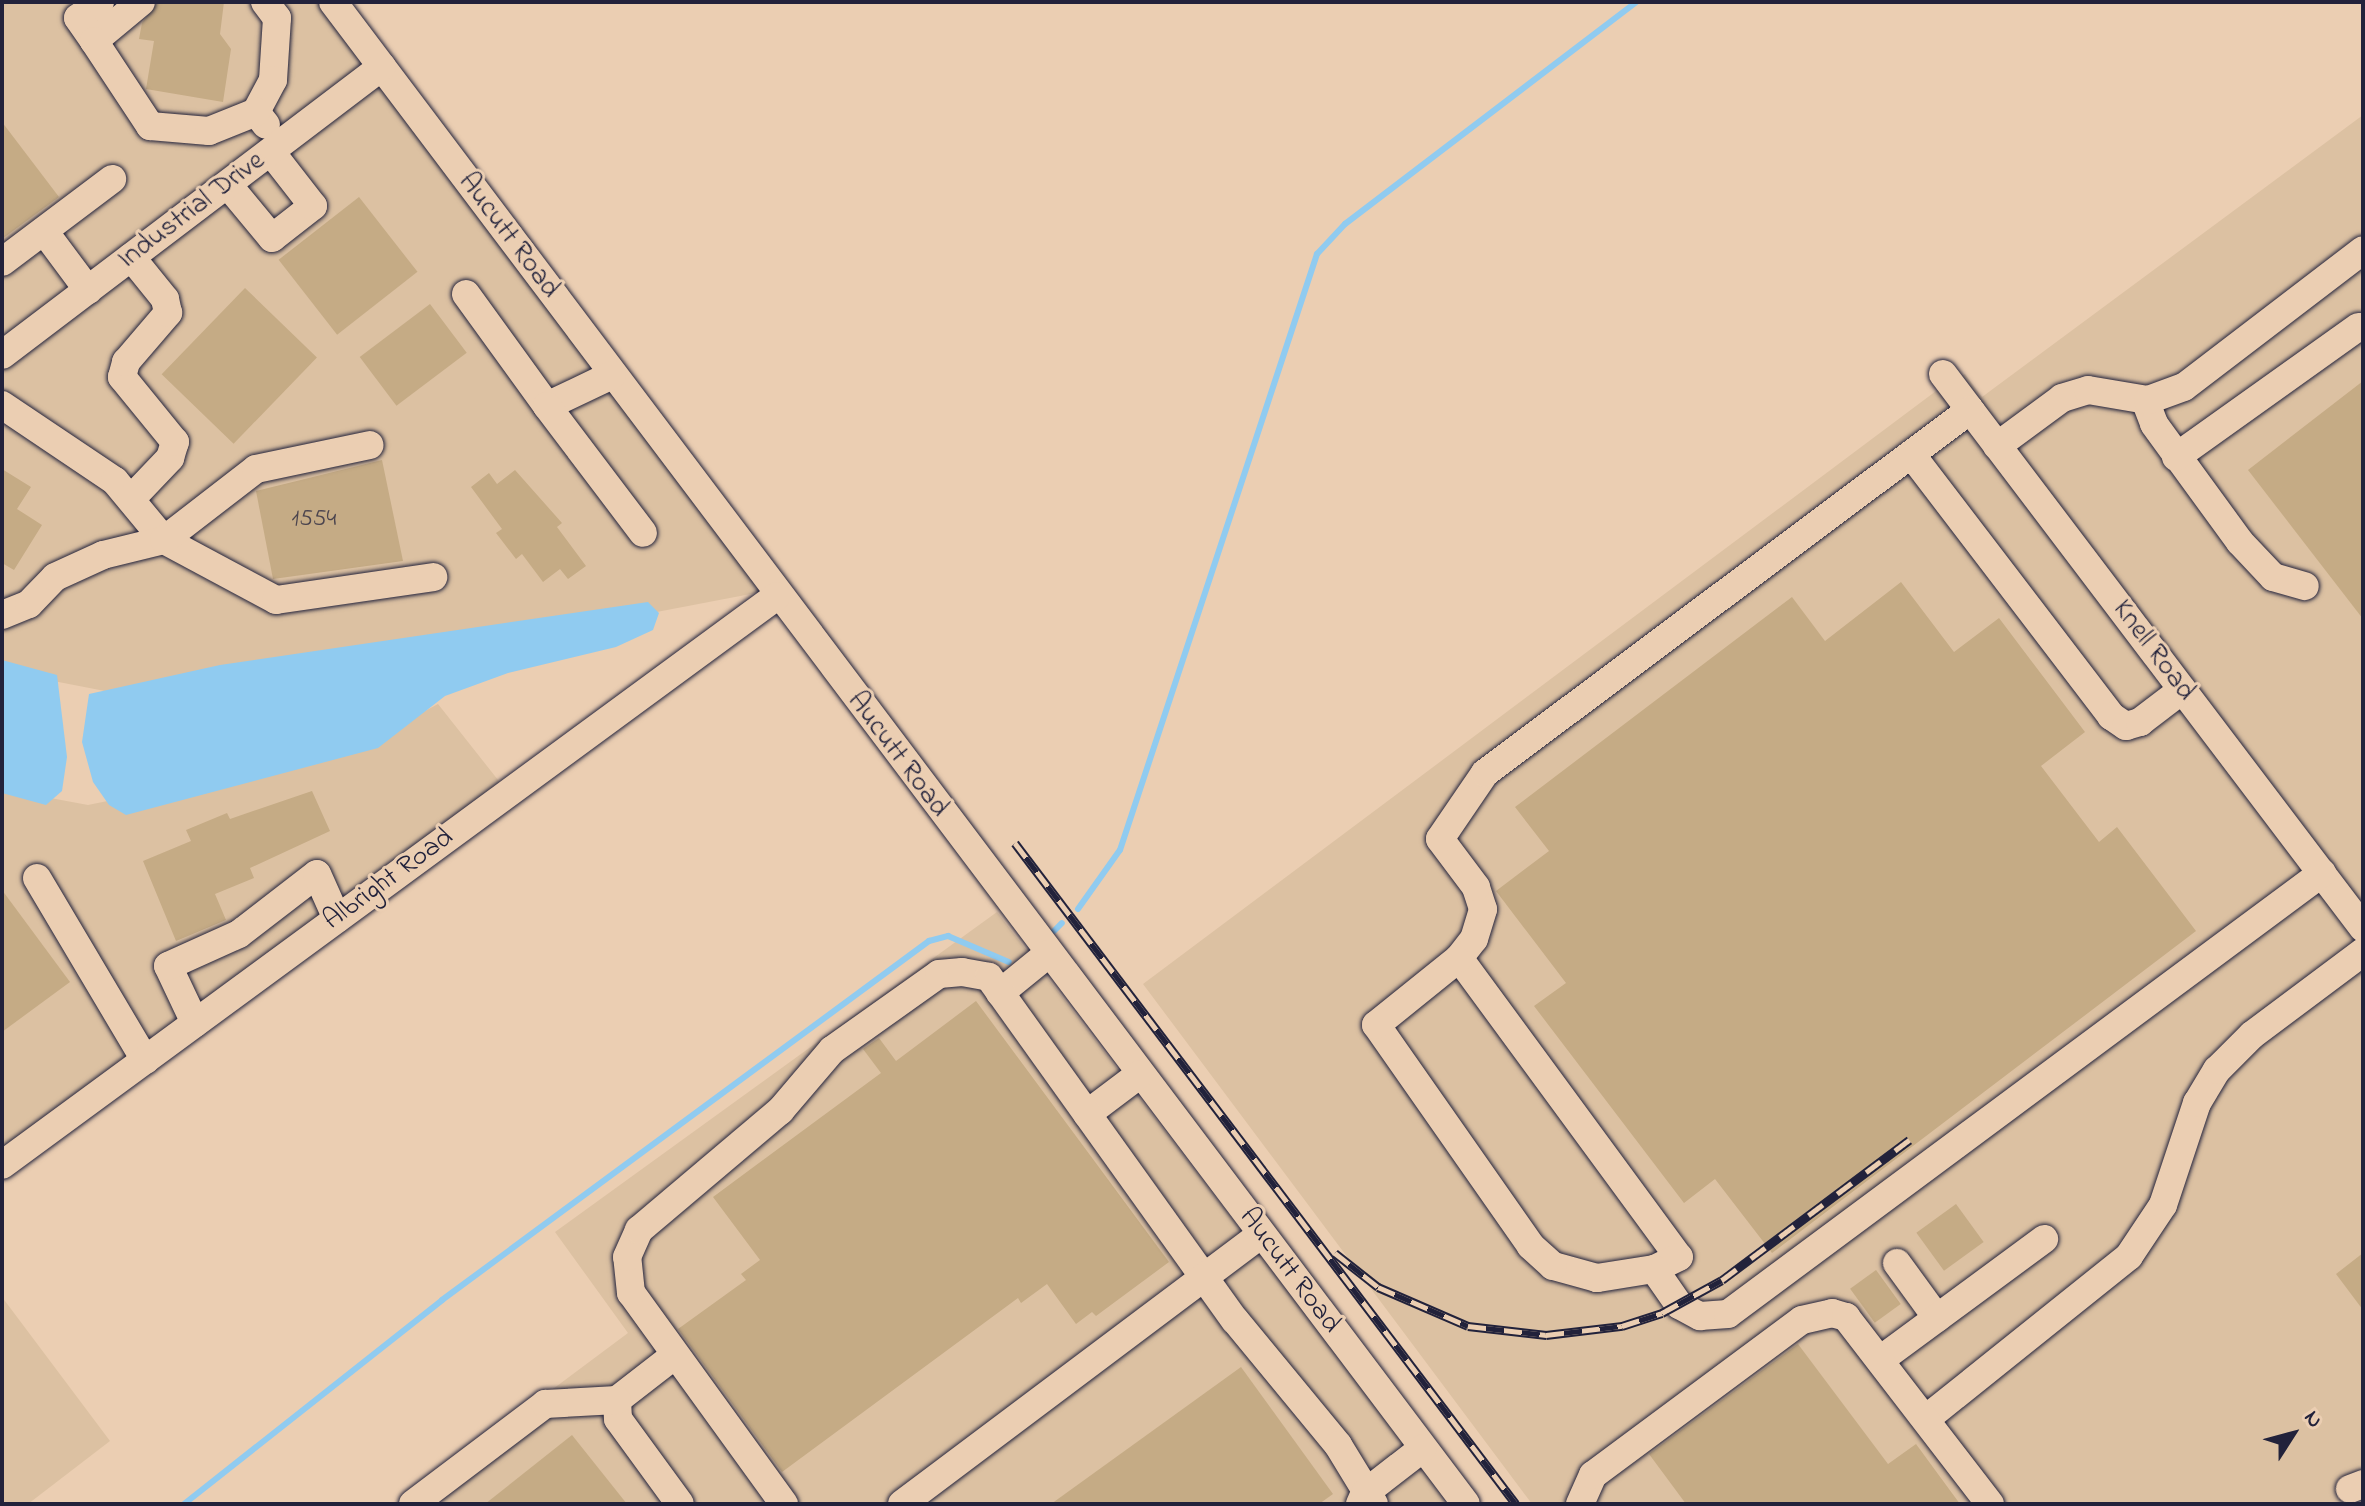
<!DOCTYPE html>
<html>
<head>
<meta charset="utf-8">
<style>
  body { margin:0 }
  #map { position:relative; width:2365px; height:1506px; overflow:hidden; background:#ebceb2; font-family:"Indie Flower",sans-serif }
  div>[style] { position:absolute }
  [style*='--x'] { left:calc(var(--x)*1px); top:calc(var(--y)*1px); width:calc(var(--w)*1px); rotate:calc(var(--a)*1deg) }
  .built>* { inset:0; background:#dcc1a2 }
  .water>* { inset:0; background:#90cbf0 }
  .stream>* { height:6px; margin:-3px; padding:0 3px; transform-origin:3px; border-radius:3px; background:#90cbf0 }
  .building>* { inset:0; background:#c5ab85; transform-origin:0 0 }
  .roads { filter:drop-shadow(0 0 2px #22223b) drop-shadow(0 0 2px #22223b) }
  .minor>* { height:28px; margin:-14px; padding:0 14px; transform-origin:14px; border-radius:14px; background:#ebceb2 }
  .rail>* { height:9px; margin-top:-4.5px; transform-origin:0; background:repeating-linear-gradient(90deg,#ebceb2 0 18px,#22223b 0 36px); box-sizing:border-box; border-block:2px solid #22223b }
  span { translate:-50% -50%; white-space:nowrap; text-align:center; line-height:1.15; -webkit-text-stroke:6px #ebceb2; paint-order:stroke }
  .number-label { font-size:24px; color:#4b444e }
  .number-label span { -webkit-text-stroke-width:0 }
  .street-label { font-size:28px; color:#22223b }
  .frame { position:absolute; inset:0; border:4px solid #22223b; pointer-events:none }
  .north { position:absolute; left:2253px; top:1394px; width:80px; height:80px; -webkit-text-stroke:6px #ebceb2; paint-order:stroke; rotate:54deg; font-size:22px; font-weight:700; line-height:32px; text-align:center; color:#22223b }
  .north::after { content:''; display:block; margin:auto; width:28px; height:36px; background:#22223b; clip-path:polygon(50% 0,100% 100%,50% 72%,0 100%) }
</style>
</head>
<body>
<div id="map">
  <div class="built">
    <i style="clip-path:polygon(2px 2px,317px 2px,761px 592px,433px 655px,110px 692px,2px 671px)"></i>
    <i style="clip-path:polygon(2363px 115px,2363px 1504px,1532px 1504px,1143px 984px,1936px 391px,1965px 374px,1982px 397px)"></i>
    <i style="clip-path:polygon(438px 704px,502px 785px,2px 1153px,2px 789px,88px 805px,351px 751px)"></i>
    <i style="clip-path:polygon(997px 912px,1451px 1504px,399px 1504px,628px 1333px,555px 1232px)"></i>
    <i style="clip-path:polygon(2px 1297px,110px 1441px,28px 1504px,2px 1504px)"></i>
  </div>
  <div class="water">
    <i style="clip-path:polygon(648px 602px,659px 613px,653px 630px,616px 647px,508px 673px,445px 696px,378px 748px,126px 815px,109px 805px,93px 782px,82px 742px,89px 694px,220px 665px)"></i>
    <i style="clip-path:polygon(2px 660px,57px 675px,67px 757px,62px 791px,46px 805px,2px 793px)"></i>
  </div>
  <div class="stream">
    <i style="--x:1078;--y:909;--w:72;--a:-54.6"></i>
    <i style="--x:1120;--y:850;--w:628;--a:-71.71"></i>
    <i style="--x:1317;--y:254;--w:41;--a:-47"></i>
    <i style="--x:1345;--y:224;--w:366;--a:-37.3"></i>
    <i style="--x:1054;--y:931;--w:11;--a:-45"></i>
    <i style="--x:184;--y:1504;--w:329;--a:-38.3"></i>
    <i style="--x:442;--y:1300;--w:605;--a:-36.4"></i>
    <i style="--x:929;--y:941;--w:20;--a:-15"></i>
    <i style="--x:948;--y:936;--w:66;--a:23.1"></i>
  </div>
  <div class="building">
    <i style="clip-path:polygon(158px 2px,224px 2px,220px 34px,231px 49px,223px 102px,146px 89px,154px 41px,139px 39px,142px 23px)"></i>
    <i style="clip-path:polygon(2px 122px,59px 197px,2px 239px)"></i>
    <i style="left:359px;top:197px;width:95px;height:102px;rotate:52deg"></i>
    <i style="left:245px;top:288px;width:100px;height:120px;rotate:44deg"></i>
    <i style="left:430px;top:304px;width:61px;height:88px;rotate:53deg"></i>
    <i style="clip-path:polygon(2363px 381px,2363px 619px,2248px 470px)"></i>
    <i style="clip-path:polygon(382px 460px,403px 561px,273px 579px,256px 491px)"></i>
    <i style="clip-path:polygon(2px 469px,31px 487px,17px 509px,42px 525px,14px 570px,2px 563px)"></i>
    <i style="clip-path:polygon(515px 470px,562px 523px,557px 527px,586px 566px,568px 579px,560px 569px,543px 582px,522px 554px,516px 559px,496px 533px,502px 529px,471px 487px,489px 473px,497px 484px)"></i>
    <i style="clip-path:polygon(1901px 582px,1954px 652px,1999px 618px,2085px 732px,2041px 766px,2099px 842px,2117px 827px,2196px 931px,1772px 1253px,1715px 1179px,1684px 1203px,1534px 1006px,1566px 983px,1496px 891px,1549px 851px,1515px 807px,1792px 597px,1825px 641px)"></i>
    <i style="clip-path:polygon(312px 791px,330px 831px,250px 868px,254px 878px,215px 894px,226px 920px,176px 941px,143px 861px,191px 841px,186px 830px,227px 813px,230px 819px)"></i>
    <i style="clip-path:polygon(2px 890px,70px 982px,2px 1032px)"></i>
    <i style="clip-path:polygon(976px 1001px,1169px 1262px,1096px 1316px,1092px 1312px,1076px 1324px,1047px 1284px,1021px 1303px,1018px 1298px,782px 1472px,678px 1329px,746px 1280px,741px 1274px,760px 1260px,713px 1197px,881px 1073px,863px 1049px,879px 1038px,896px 1061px)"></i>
    <i style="left:1956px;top:1204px;width:47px;height:49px;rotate:54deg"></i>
    <i style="clip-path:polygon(2363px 1253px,2363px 1310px,2336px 1274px)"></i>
    <i style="left:1876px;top:1270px;width:42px;height:32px;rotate:54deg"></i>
    <i style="clip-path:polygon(1798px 1344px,1888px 1464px,1916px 1444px,1960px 1504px,1686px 1504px,1649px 1454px)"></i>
    <i style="clip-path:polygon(1241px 1367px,1333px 1494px,1319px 1504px,1051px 1504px)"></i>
    <i style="clip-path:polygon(572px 1435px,627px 1504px,485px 1504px)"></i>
  </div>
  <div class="roads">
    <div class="minor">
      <i style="--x:100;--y:2;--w:27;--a:144"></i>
      <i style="--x:78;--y:18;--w:28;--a:55"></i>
      <i style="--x:94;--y:41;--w:61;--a:-39.7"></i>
      <i style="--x:265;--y:2;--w:20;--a:53"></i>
      <i style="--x:277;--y:18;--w:62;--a:93.7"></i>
      <i style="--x:273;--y:80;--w:36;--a:118"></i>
      <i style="--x:256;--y:112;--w:16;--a:52"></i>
      <i style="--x:333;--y:2;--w:1881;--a:52.97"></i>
      <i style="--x:94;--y:41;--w:102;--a:56.6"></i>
      <i style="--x:150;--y:126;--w:59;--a:4.8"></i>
      <i style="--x:209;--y:131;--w:51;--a:-22"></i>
      <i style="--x:228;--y:185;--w:69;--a:50.3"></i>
      <i style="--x:272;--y:238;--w:52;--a:-38"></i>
      <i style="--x:313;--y:206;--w:68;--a:-127.9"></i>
      <i style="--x:44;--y:231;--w:74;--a:53.3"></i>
      <i style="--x:2;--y:262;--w:138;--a:-37"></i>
      <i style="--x:466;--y:294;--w:138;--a:54.1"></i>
      <i style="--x:547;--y:406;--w:72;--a:-25.5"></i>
      <i style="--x:2;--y:355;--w:477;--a:-37.2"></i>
      <i style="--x:1943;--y:374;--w:695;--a:52.83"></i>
      <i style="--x:2145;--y:400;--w:26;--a:69"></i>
      <i style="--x:2154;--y:424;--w:146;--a:53.9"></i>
      <i style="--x:2240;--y:542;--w:48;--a:46.7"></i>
      <i style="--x:2273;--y:577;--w:33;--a:16"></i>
      <i style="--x:2;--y:405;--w:136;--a:33.9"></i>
      <i style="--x:115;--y:481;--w:77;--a:50.3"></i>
      <i style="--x:164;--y:540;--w:127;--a:28.2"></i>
      <i style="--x:276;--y:600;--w:159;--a:-8.3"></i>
      <i style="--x:547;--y:406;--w:159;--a:52.9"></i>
      <i style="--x:1997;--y:446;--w:81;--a:-36.4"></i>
      <i style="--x:2062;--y:398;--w:27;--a:-17"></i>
      <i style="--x:2088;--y:390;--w:61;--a:9.5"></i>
      <i style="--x:2148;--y:400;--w:38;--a:-20"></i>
      <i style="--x:2184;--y:387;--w:225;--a:-37.4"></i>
      <i style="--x:1911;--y:454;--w:330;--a:52.6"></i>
      <i style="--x:2111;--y:716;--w:18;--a:34"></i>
      <i style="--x:2126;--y:726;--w:15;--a:-16"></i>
      <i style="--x:2140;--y:722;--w:53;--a:-37.3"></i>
      <i style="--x:2176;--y:457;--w:224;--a:-35.5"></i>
      <i style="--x:131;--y:499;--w:57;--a:-46.4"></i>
      <i style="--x:170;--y:458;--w:17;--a:-73"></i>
      <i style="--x:175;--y:442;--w:84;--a:-129.2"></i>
      <i style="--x:122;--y:377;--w:16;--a:-75"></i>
      <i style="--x:126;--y:362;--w:65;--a:-49.4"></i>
      <i style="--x:168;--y:313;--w:14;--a:-102"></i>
      <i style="--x:165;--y:299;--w:54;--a:-129"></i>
      <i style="--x:2;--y:615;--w:29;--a:-22"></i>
      <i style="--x:29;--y:604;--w:37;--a:-46"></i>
      <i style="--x:55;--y:577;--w:53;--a:-24.6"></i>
      <i style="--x:103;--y:555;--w:63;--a:-13.8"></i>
      <i style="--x:164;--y:540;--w:116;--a:-37.7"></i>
      <i style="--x:256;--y:469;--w:116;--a:-11.9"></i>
      <i style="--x:37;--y:878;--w:212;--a:59.3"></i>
      <i style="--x:1459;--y:958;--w:371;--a:53.7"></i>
      <i style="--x:1679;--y:1257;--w:28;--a:154"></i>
      <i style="--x:1654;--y:1269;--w:58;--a:171"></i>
      <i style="--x:1597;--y:1278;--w:46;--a:-164.7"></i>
      <i style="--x:1553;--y:1266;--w:30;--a:-138"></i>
      <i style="--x:1531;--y:1246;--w:270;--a:-125"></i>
      <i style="--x:1376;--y:1025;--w:107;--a:-38.9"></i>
      <i style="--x:1459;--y:958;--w:24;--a:-52"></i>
      <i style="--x:1474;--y:939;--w:31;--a:-73"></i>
      <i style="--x:1483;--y:909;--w:23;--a:-108"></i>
      <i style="--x:1476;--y:887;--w:60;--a:-126.9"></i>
      <i style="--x:1440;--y:839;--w:80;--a:-55.7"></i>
      <i style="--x:1485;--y:773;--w:606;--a:-36.81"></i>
      <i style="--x:1000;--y:993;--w:62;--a:-39.1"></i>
      <i style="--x:195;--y:1023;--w:63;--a:-115.3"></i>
      <i style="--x:168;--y:966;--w:78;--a:-24.3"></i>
      <i style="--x:239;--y:934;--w:98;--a:-37.6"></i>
      <i style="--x:317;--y:874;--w:49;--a:66"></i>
      <i style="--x:1087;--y:1114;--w:66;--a:-37"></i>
      <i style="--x:2;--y:1165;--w:961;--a:-36.29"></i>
      <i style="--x:1897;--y:1263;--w:68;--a:54"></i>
      <i style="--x:1654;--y:1269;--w:44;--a:55.2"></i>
      <i style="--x:1679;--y:1305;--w:24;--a:28"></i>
      <i style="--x:1700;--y:1316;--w:28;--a:-4"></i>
      <i style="--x:1728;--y:1314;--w:740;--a:-36.59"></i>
      <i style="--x:675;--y:1355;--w:73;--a:142.2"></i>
      <i style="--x:617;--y:1400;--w:19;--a:87"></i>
      <i style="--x:618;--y:1419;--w:105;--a:53.9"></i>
      <i style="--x:1880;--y:1360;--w:204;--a:-36.4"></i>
      <i style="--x:1927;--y:1418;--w:259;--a:-38.7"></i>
      <i style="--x:2129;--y:1256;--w:61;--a:-56.3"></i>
      <i style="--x:2163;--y:1205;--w:108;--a:-71.6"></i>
      <i style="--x:2197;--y:1103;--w:39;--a:-59"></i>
      <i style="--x:2217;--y:1070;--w:49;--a:-45"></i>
      <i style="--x:2252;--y:1035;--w:139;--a:-36.8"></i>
      <i style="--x:2350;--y:1489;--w:14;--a:-21"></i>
      <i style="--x:413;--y:1504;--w:166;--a:-37.1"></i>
      <i style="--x:545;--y:1404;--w:72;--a:-3.2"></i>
      <i style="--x:784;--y:1504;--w:261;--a:-125.9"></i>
      <i style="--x:631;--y:1293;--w:36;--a:-96"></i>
      <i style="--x:627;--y:1257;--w:30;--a:-66"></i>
      <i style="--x:639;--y:1230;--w:185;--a:-40.2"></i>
      <i style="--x:780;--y:1111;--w:80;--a:-49.6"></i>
      <i style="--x:832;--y:1050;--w:131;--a:-35.4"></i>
      <i style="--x:939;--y:974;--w:23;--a:-5"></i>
      <i style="--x:962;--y:972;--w:27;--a:10"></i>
      <i style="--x:989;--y:977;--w:422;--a:54.4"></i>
      <i style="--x:1235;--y:1320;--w:162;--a:50.5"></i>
      <i style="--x:1338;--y:1445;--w:69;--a:58.6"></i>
      <i style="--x:902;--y:1504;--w:449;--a:-36.9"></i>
      <i style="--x:1360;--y:1504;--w:12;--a:-66"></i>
      <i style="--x:1365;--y:1493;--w:73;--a:-37.8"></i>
      <i style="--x:1580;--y:1504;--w:32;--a:-66"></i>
      <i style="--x:1593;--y:1475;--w:260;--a:-36.6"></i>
      <i style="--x:1802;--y:1320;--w:31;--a:-13"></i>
      <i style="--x:1832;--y:1313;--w:15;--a:16"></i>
      <i style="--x:1846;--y:1317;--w:236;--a:52.4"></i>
    </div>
  </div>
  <div class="rail">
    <i style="--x:1015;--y:843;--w:829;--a:52.84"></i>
    <i style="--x:1335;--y:1253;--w:55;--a:38.3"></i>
    <i style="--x:1378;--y:1287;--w:98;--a:23.4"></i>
    <i style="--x:1468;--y:1326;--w:79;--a:6.6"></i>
    <i style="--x:1546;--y:1335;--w:77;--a:-6.8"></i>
    <i style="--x:1622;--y:1326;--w:42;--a:-18"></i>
    <i style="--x:1662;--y:1313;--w:68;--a:-28.8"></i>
    <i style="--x:1722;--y:1280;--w:234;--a:-36.8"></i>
  </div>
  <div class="number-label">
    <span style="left:314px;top:520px">1554</span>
  </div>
  <div class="street-label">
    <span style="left:192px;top:211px;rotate:-37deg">Industrial Drive</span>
    <span style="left:508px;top:236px;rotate:53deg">Aucutt Road</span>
    <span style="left:2153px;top:651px;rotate:53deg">Knell Road</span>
    <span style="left:897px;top:755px;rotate:53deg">Aucutt Road</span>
    <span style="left:389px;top:880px;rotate:-36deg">Albright Road</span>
    <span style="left:1289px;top:1271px;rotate:53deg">Aucutt Road</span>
  </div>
  <div class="frame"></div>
  <div class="north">N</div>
</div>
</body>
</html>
